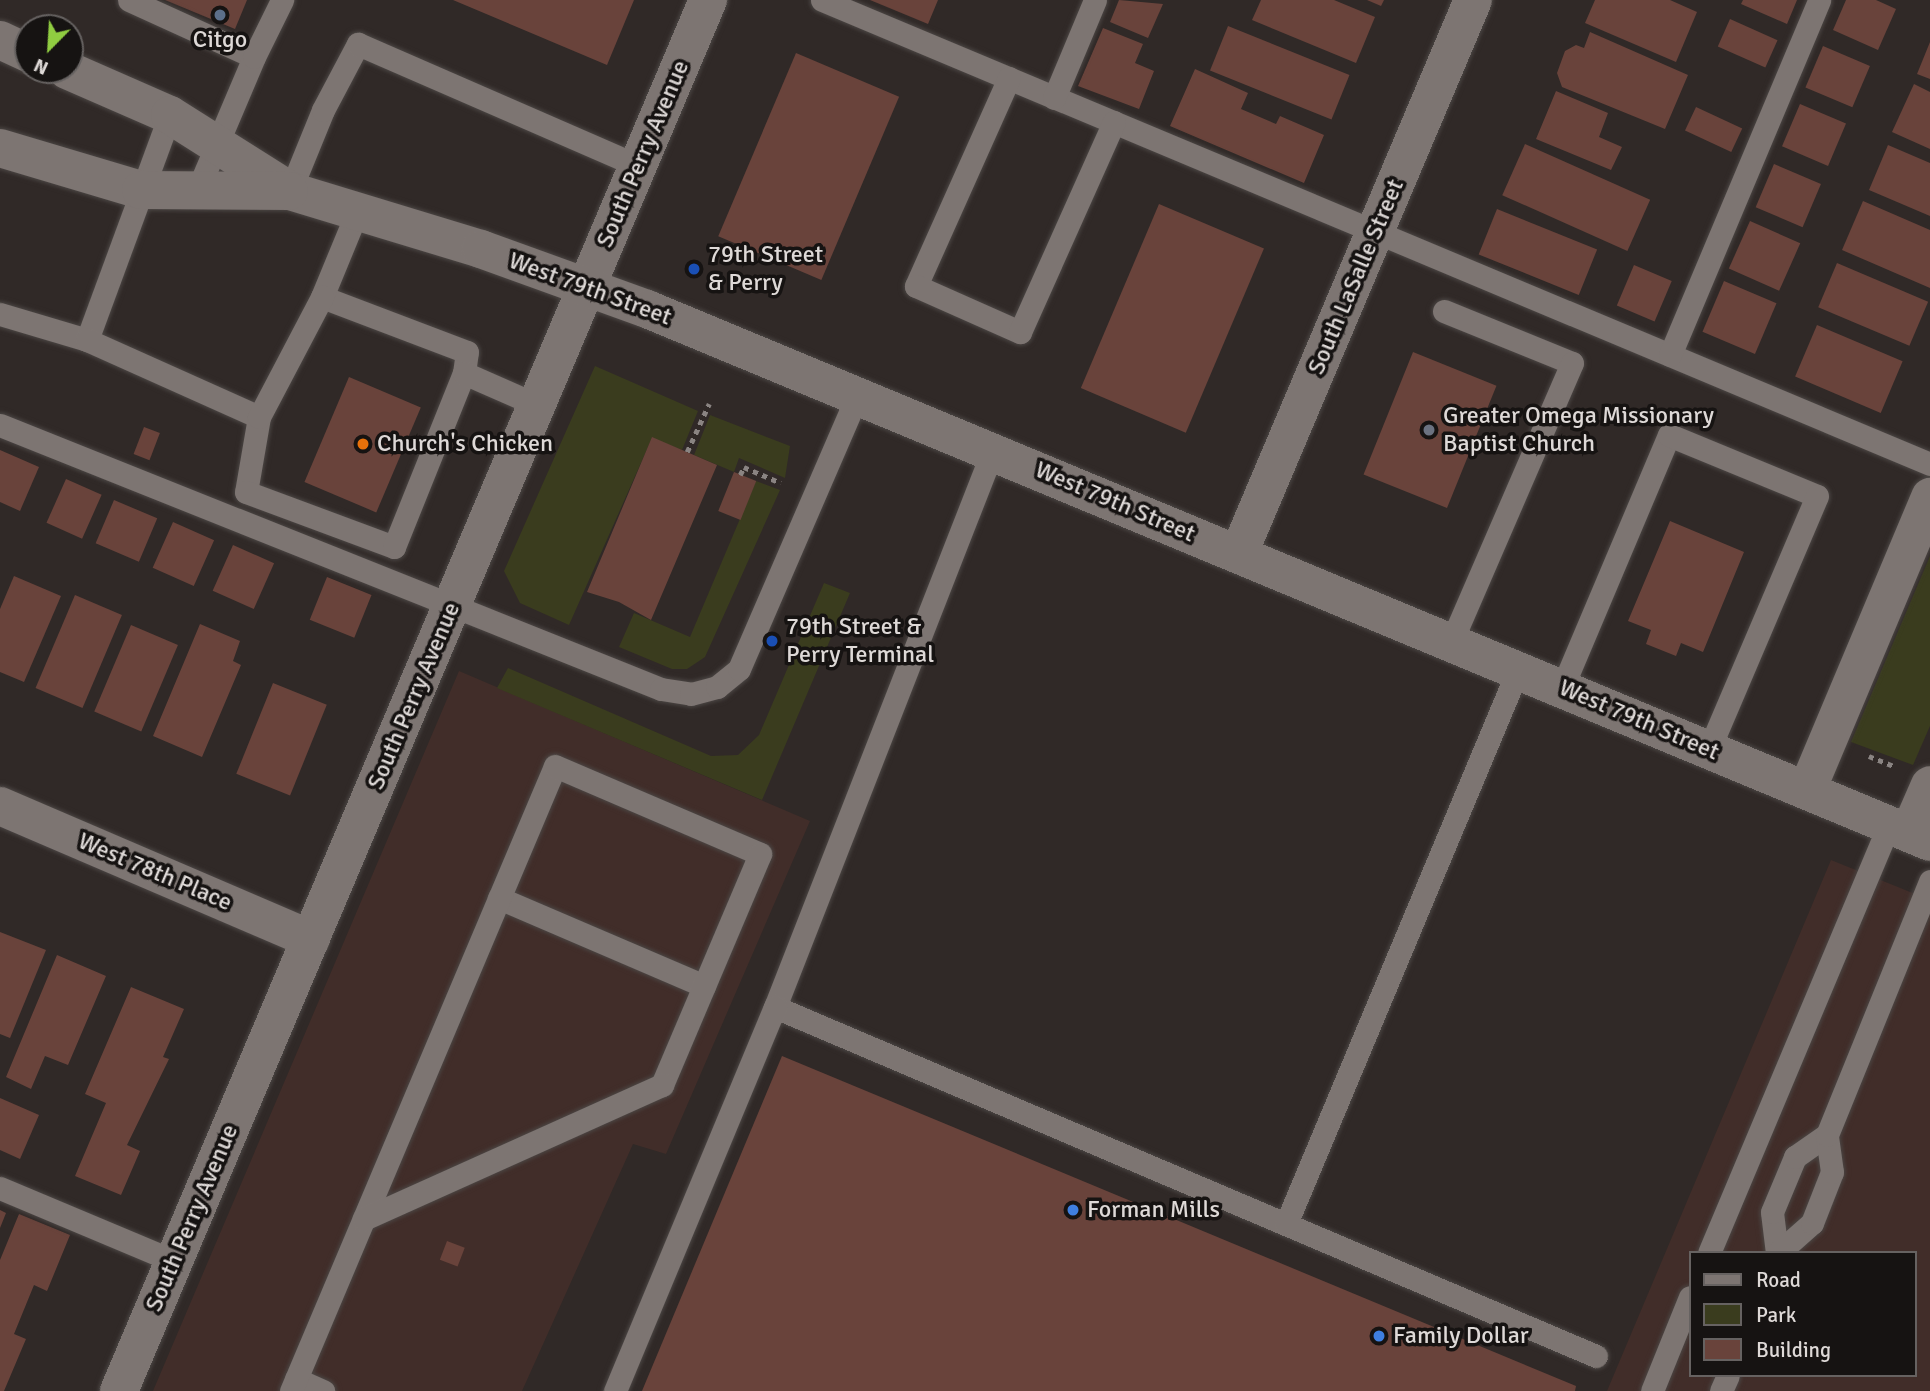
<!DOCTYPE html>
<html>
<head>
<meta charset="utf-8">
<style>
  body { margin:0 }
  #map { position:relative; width:1930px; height:1391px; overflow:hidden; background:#302927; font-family:Signika,sans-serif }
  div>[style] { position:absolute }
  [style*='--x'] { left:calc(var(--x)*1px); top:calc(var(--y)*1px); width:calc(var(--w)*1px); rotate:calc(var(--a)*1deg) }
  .industrial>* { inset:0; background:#412d29 }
  .green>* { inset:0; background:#3a3c1e }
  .building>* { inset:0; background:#69433b; transform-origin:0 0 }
  .path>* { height:4.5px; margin-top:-2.25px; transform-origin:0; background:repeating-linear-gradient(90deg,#8a8482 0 5px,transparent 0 10px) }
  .roads { filter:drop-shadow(0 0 2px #4b4644) drop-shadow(0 0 2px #4b4644) }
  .service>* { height:23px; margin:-11.5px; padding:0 11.5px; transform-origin:11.5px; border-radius:11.5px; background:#7d7572 }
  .minor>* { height:38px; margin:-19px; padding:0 19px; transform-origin:19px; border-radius:19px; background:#7d7572 }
  .secondary>* { height:38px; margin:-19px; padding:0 19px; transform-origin:19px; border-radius:19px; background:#7d7572 }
  .dots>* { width:19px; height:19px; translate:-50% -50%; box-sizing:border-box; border:4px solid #161312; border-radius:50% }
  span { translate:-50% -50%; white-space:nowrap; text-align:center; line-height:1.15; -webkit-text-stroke:7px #161312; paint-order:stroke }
  .poi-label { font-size:24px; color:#ded9d7 }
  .left { translate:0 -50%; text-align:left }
  .street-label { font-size:24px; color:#ded9d7 }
  .legend { position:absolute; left:1689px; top:1251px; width:228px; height:126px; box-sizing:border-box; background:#161312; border:2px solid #666261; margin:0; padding:9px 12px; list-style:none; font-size:21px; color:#ded9d7 }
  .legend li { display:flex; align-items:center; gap:14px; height:35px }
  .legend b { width:35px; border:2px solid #666261 }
  .north { position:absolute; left:14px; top:14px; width:70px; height:70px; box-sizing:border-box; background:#161312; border:2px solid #666261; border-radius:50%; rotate:204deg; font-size:19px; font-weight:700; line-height:28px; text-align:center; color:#ded9d7 }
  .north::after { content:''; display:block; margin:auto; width:24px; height:32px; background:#90cd41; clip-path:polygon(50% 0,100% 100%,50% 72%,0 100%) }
</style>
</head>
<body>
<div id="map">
  <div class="industrial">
    <i style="clip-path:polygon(459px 671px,810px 821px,666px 1154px,633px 1144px,522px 1391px,153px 1391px)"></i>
    <i style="clip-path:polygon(evenodd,1831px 860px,1930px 900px,1930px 1391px,1607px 1391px,1831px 860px,1690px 1253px,1914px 1253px,1914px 1375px,1690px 1375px,1690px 1253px)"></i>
  </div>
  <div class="green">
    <i style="clip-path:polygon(595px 366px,698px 411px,682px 450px,652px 438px,569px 625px,520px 603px,504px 571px)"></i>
    <i style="clip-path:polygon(710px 415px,790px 446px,785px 478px,739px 458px,734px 472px,694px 455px)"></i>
    <i style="clip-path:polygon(756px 481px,780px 490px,705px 657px,687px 669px,672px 669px,619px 647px,634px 613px,690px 637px)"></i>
    <i style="clip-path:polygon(1930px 556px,1930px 726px,1913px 765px,1851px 742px)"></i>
    <i style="clip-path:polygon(824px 583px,850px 593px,762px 800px,497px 688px,508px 668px,711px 756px,738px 755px,759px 735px)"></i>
  </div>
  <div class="building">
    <i style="clip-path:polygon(165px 0,247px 0,235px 29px)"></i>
    <i style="clip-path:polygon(453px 0,634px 0,607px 65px)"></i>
    <i style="clip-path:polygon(870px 0,938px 0,928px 24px)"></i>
    <i style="clip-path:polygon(1119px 0,1163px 4px,1148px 38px,1110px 22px)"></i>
    <i style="clip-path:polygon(1261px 0,1334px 0,1375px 17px,1356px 63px,1252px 20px)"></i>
    <i style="clip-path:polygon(1367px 0,1384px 0,1381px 6px)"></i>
    <i style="clip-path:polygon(1595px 0,1670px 0,1697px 12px,1676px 62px,1585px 23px)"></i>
    <i style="clip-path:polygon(1743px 0,1797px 0,1787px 24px,1741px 4px)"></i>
    <i style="clip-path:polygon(1846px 0,1876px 0,1896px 9px,1878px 50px,1833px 30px)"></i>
    <i style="left:1730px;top:19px;width:52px;height:30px;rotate:24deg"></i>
    <i style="left:1228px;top:26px;width:131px;height:48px;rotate:22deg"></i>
    <i style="clip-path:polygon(1103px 28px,1143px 44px,1135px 63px,1154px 71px,1139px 109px,1078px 86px)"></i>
    <i style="clip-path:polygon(1590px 32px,1688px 75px,1665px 129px,1562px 87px,1557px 73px,1565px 51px,1576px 45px,1584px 48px)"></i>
    <i style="clip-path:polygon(1930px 42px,1930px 79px,1917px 74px)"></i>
    <i style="left:1823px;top:46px;width:51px;height:45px;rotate:23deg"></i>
    <i style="left:796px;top:53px;width:112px;height:199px;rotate:23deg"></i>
    <i style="clip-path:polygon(1195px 69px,1248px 93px,1241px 109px,1276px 124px,1280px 116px,1324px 135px,1304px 183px,1170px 126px)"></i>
    <i style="clip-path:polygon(1914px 84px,1930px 92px,1930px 149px,1892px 132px)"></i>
    <i style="clip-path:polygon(1556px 91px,1608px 113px,1599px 137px,1622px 147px,1611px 170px,1536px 139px)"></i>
    <i style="left:1800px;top:104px;width:50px;height:46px;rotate:23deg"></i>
    <i style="left:1696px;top:107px;width:51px;height:26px;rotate:25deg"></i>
    <i style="left:1525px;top:144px;width:137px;height:56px;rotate:24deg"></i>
    <i style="clip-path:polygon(1888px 145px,1930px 163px,1930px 216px,1869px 190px)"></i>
    <i style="left:1774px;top:164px;width:51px;height:47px;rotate:23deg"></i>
    <i style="clip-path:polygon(1863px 201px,1930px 230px,1930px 288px,1842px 250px)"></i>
    <i style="left:1159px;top:204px;width:114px;height:200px;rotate:23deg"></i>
    <i style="left:1497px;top:209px;width:108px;height:49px;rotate:22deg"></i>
    <i style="left:1750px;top:221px;width:55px;height:52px;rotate:24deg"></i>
    <i style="left:1837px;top:263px;width:99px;height:48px;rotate:23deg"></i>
    <i style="left:1634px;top:265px;width:41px;height:44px;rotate:23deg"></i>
    <i style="left:1724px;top:281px;width:57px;height:55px;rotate:23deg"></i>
    <i style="left:1817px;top:325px;width:93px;height:56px;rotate:23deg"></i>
    <i style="left:1413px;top:352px;width:90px;height:132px;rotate:22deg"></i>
    <i style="left:349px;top:377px;width:78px;height:114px;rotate:23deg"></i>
    <i style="left:144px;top:427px;width:17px;height:29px;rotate:21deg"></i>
    <i style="clip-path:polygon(652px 437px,717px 465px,651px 620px,619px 602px,587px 592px)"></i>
    <i style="clip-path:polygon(0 450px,39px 467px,20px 511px,0 502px)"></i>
    <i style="left:734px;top:472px;width:24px;height:42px;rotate:22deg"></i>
    <i style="left:66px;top:479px;width:39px;height:48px;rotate:24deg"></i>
    <i style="left:114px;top:500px;width:47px;height:47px;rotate:23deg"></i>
    <i style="clip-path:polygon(1670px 521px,1744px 552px,1703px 652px,1681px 643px,1676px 656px,1646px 644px,1651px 630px,1628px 621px)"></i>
    <i style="left:173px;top:522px;width:45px;height:50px;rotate:24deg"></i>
    <i style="left:233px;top:545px;width:45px;height:50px;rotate:24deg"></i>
    <i style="clip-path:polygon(14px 576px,61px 596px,24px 682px,0 672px,0 609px)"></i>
    <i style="left:327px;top:577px;width:48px;height:46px;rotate:22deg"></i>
    <i style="left:75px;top:595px;width:51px;height:101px;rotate:23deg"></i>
    <i style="clip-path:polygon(200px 624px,240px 641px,233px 661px,241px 665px,202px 757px,153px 736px)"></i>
    <i style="left:131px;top:625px;width:51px;height:94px;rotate:23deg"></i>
    <i style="left:273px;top:683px;width:58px;height:98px;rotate:22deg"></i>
    <i style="clip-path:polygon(0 932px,46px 950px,10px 1038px,0 1034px)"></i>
    <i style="clip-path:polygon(57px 955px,106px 976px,68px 1065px,45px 1056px,31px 1089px,6px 1077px)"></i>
    <i style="clip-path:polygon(131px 987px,184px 1009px,163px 1057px,169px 1059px,127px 1145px,140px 1151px,121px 1195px,75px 1176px,106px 1103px,85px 1094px)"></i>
    <i style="clip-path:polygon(782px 1056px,1576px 1386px,1575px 1391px,642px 1391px)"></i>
    <i style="clip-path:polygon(0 1098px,39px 1115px,20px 1159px,0 1150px)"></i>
    <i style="clip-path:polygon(0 1210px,6px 1213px,0 1228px)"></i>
    <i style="clip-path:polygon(19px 1214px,70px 1235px,47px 1291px,34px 1285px,14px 1334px,26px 1339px,4px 1391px,0 1391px,0 1260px)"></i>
    <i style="left:447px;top:1241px;width:19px;height:20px;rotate:21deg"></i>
  </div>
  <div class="path">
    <i style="--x:687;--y:452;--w:53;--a:-65.4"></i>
    <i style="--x:740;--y:475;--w:9;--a:-63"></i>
    <i style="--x:744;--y:467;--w:40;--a:23.4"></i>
    <i style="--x:1869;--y:756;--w:27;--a:22"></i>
  </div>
  <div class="roads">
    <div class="service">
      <i style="--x:129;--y:0;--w:137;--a:24.5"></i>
      <i style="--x:254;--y:57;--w:143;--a:113"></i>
      <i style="--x:822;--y:0;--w:1201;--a:22.72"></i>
      <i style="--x:254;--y:57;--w:64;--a:-63.8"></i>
      <i style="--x:1009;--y:78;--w:228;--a:114.1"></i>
      <i style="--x:916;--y:286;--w:114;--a:23.9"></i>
      <i style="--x:1020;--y:332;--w:230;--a:-65.9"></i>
      <i style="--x:1054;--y:98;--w:106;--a:-67.3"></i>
      <i style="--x:290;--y:191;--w:87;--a:-67.8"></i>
      <i style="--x:323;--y:110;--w:75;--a:-62.1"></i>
      <i style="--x:358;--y:44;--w:305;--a:23.5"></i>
      <i style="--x:1444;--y:311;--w:138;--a:22.1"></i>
      <i style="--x:1572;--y:363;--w:304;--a:113.4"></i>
      <i style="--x:0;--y:314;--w:91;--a:16.6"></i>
      <i style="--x:87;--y:340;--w:240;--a:-69.8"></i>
      <i style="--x:87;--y:340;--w:188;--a:24.1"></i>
      <i style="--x:259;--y:417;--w:76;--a:99.8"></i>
      <i style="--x:246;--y:492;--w:158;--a:20.4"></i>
      <i style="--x:394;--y:547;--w:188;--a:-68.1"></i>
      <i style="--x:464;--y:373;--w:21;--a:-82"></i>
      <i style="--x:467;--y:352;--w:155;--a:-159.2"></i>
      <i style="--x:322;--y:297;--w:92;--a:-67.6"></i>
      <i style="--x:1670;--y:355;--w:385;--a:-67.2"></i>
      <i style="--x:464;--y:373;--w:80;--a:23.7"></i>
      <i style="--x:259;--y:417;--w:136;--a:-62.3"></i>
      <i style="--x:0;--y:425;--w:712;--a:21.77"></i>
      <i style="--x:661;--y:689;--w:30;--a:9"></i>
      <i style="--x:691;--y:694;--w:27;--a:-15"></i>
      <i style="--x:717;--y:687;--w:28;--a:-39"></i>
      <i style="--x:739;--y:669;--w:297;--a:-66.6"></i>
      <i style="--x:993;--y:450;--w:598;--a:111.37"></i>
      <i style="--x:775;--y:1007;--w:892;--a:23.03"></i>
      <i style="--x:1562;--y:688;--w:275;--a:-67.1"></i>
      <i style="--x:1669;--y:435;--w:160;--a:22.4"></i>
      <i style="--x:1817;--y:496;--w:275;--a:113.1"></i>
      <i style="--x:499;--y:898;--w:223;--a:23.2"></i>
      <i style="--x:0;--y:1188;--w:189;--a:22.8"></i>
      <i style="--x:1286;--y:1224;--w:601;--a:-67.28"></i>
      <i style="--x:1709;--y:1253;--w:464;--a:-67.2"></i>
      <i style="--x:1777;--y:1253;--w:41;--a:-97"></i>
      <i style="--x:1772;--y:1212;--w:60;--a:-67.3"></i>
      <i style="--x:1795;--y:1157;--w:39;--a:-35"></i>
      <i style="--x:1778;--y:1253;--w:45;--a:-41.4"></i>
      <i style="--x:1812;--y:1223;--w:55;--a:-68.6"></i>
      <i style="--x:1832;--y:1172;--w:37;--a:-98"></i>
      <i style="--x:1827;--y:1135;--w:274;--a:-67.9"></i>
      <i style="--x:296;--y:1379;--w:30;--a:24"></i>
      <i style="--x:291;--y:1391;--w:678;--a:-67.1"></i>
      <i style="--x:555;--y:766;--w:223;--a:23.2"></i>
      <i style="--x:760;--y:854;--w:251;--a:113"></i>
      <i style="--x:662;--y:1085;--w:327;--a:155.8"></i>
      <i style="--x:615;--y:1391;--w:416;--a:-67.4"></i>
      <i style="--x:1652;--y:1391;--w:101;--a:-68"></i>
      <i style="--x:1721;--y:1391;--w:17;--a:-66"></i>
    </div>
    <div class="minor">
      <i style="--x:1239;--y:553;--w:600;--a:-67.06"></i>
      <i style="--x:1807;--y:790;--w:318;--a:-67.2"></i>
      <i style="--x:0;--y:806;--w:338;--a:23.2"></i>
      <i style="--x:1909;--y:833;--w:52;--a:-66.4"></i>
      <i style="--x:119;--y:1391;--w:1511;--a:-67.05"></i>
    </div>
    <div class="secondary">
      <i style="--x:0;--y:40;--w:31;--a:25"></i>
      <i style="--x:67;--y:70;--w:112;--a:23.6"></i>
      <i style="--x:170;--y:115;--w:142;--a:32.3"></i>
      <i style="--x:290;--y:191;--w:200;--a:16.9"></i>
      <i style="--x:481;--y:249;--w:177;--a:19.9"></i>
      <i style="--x:647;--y:309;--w:1389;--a:22.56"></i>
      <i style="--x:0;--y:148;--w:147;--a:16.6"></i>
      <i style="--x:141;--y:190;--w:148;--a:0.4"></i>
    </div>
  </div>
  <div class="dots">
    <i style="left:220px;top:15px;background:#5c6f8a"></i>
    <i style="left:694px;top:269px;background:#1a4fb4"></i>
    <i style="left:1429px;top:430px;background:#6b7280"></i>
    <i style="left:363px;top:444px;background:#e8710a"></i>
    <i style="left:772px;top:641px;background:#1a4fb4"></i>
    <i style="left:1073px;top:1210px;background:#3f7fe0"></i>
    <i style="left:1379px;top:1336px;background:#3f7fe0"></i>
  </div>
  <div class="poi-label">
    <span style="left:220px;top:40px">Citgo</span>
    <span class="left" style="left:708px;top:269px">79th Street<br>&amp; Perry</span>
    <span class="left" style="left:1443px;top:430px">Greater Omega Missionary<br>Baptist Church</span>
    <span class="left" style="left:377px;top:444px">Church's Chicken</span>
    <span class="left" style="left:786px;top:641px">79th Street &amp;<br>Perry Terminal</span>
    <span class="left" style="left:1087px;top:1210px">Forman Mills</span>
    <span class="left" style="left:1393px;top:1336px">Family Dollar</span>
  </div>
  <div class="street-label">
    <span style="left:643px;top:154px;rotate:-67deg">South Perry Avenue</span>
    <span style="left:1356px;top:277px;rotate:-67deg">South LaSalle Street</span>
    <span style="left:590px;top:289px;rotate:20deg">West 79th Street</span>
    <span style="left:1115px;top:502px;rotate:23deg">West 79th Street</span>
    <span style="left:414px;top:696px;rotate:-67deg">South Perry Avenue</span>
    <span style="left:1639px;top:720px;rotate:23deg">West 79th Street</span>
    <span style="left:155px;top:872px;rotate:23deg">West 78th Place</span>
    <span style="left:192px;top:1218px;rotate:-67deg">South Perry Avenue</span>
  </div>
  <ul class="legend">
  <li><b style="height:9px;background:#7d7572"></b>Road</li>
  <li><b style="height:19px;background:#3a3c1e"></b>Park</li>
  <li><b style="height:19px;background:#69433b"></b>Building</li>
  </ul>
  <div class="north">N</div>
</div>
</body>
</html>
